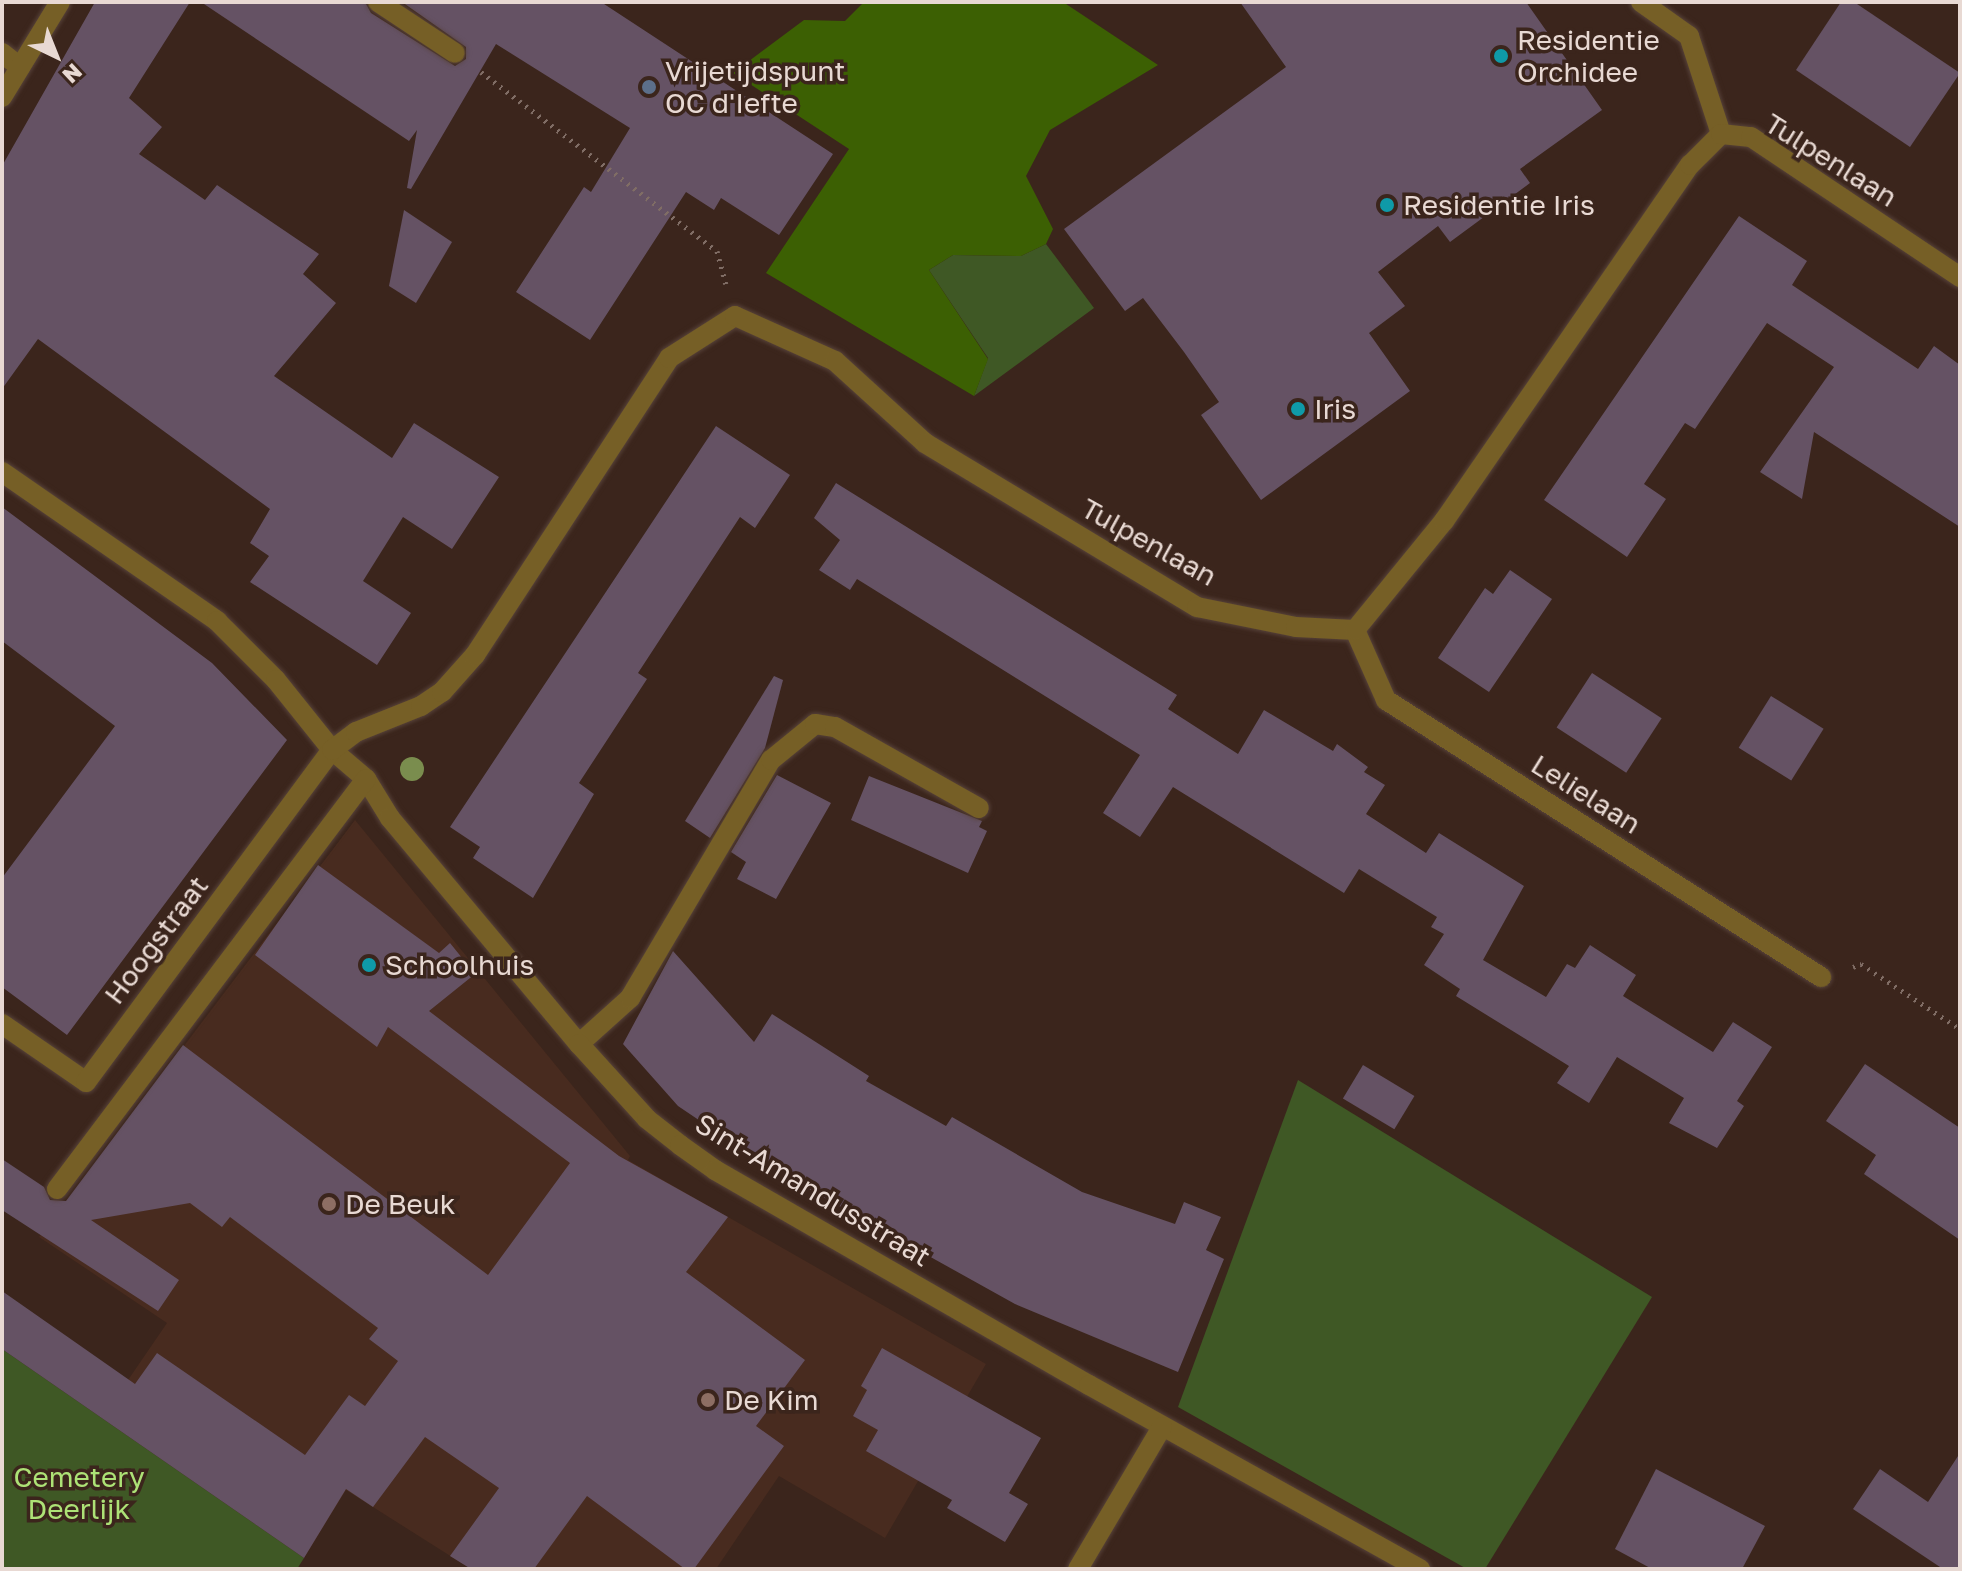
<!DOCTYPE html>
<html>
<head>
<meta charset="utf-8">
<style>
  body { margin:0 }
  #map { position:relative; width:1962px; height:1571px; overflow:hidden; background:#3b251c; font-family:"Golos Text",sans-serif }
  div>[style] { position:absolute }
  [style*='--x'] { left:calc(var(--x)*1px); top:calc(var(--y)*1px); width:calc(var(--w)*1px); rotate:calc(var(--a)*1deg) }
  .built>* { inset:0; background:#482b1f }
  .green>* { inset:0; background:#3f5825 }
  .forest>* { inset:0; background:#3c6003 }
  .building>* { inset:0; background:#655264; transform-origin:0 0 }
  .path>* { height:5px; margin-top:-2.5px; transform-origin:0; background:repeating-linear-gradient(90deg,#806d65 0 2px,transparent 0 8px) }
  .roads { filter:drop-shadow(0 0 2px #574239) drop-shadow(0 0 2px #574239) }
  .service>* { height:20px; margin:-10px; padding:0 10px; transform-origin:10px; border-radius:10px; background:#765f26 }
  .minor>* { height:20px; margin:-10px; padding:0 10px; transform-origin:10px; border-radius:10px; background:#765f26 }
  .tertiary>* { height:20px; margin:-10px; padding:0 10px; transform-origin:10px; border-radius:10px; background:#765f26 }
  .trees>* { width:24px; height:24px; margin:-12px; border-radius:50%; background:#7a8d4e }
  .dots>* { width:22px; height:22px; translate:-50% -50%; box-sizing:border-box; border:4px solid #3b251c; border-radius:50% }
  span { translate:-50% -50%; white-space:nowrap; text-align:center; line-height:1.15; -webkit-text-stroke:7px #3b251c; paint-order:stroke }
  .poi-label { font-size:28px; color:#e8d9d3 }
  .left { translate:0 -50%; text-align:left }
  .street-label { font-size:28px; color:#e8d9d3 }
  .park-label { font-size:28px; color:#ade276 }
  .frame { position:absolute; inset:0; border:4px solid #e8d9d3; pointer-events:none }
  .north { position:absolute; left:16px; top:16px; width:80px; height:80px; -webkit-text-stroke:6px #3b251c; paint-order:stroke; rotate:137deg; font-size:22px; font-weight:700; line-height:32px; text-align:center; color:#e8d9d3 }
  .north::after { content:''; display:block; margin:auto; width:28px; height:36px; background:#e8d9d3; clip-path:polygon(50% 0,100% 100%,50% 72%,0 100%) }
</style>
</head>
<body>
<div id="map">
  <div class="built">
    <i style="clip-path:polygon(355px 820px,630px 1156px,628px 1160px,986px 1364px,885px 1538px,779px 1476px,716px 1569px,471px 1569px,346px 1490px,304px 1558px,102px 1418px,167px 1323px,39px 1237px)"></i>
  </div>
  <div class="green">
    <i style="clip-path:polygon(1046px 244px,1094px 308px,974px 396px,988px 358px,929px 270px,953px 255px,1021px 256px)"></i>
    <i style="clip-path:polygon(1298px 1080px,1652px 1297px,1485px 1569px,1467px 1569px,1178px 1407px)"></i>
    <i style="clip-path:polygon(2px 1349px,304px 1558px,297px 1569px,2px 1569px)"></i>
  </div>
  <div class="forest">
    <i style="clip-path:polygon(864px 2px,1063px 2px,1158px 65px,1050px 130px,1026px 176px,1053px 229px,1046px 244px,1021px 256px,953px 255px,929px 270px,988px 359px,974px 396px,766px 273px,849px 149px,733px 73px,804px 20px,845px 21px)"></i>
  </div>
  <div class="building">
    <i style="clip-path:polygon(95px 2px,190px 2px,129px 98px,162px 127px,139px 154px,205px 200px,217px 185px,319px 254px,303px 274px,336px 303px,274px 376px,392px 458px,414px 423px,499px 477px,452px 549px,403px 517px,363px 581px,411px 613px,377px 665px,250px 582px,269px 556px,250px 543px,270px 509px,38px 339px,2px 389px,2px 166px)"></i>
    <i style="clip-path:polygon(201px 2px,365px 2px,371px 13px,455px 66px,466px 59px,466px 47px,402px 2px,601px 2px,833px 154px,779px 235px,721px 198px,714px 210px,686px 192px,590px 340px,516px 292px,584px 187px,591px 192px,630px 128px,496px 44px,411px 189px,407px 188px,417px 130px,409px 141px)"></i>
    <i style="clip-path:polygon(1240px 2px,1526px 2px,1602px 110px,1520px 169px,1530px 183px,1450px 242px,1438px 226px,1378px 272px,1405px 306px,1369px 333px,1410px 391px,1261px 500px,1201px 415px,1219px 402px,1184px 352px,1143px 298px,1125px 311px,1064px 229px,1286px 67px)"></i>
    <i style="clip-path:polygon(1841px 2px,1854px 2px,1960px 73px,1910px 147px,1796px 70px)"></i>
    <i style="clip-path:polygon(404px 210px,452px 242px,416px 303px,389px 286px)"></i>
    <i style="clip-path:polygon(1739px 216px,1807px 261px,1792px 285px,1918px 369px,1934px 346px,1960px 365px,1960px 527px,1814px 432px,1802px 499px,1760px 472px,1834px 367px,1767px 323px,1695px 429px,1685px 423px,1644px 484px,1666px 499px,1627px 557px,1544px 500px)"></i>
    <i style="clip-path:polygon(716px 426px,790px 475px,755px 528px,740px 517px,638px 673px,647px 679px,579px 783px,594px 794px,533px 898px,473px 858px,480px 847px,450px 827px)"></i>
    <i style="clip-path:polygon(836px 483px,1177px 695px,1168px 709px,1238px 754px,1264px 710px,1333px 751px,1337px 744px,1368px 767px,1364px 772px,1385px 785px,1366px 814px,1426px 853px,1439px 833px,1524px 886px,1483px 960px,1546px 997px,1567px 964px,1575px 968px,1590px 945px,1636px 975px,1623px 996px,1713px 1052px,1733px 1022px,1772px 1047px,1737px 1101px,1744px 1106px,1717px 1148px,1669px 1123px,1684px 1098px,1617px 1057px,1589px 1103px,1557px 1083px,1569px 1066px,1456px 996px,1460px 989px,1424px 965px,1444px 934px,1431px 927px,1437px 917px,1359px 869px,1344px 893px,1173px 787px,1140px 837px,1103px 813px,1140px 755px,857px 579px,850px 590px,819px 570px,840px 540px,814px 518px)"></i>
    <i style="clip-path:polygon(2px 507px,212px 663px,287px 740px,67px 1035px,2px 987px,2px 878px,115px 726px,2px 641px)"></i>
    <i style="clip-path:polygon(1510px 570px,1552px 599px,1489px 692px,1438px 658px,1485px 588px,1493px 594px)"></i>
    <i style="left:1592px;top:673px;width:83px;height:65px;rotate:33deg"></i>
    <i style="clip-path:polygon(774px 676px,783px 680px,765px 748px,710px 838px,685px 821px)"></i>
    <i style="left:1771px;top:696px;width:62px;height:61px;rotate:32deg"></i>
    <i style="clip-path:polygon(777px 775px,831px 803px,776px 899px,737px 879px,746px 862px,731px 852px)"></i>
    <i style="clip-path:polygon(869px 776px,982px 821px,979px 827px,987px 831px,968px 873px,851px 820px)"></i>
    <i style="clip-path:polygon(318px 865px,439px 953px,450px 943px,475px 974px,429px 1011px,619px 1156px,728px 1217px,686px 1272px,805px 1360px,756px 1426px,784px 1446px,694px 1569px,685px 1569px,587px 1496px,534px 1569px,471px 1569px,450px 1556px,499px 1488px,425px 1437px,373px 1507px,346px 1489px,304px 1558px,2px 1349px,2px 1291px,135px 1384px,157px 1353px,305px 1455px,349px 1395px,365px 1406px,398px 1361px,369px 1339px,378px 1328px,230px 1217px,222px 1227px,190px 1203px,91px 1220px,179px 1280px,158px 1311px,2px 1210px,2px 1159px,44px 1187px,50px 1200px,66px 1201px,183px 1045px,488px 1275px,570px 1163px,388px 1027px,377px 1047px,255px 955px)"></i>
    <i style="clip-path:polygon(673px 951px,754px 1042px,772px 1014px,869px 1076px,866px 1081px,946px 1126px,952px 1117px,1082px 1192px,1175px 1224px,1184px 1202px,1221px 1217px,1206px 1250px,1224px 1259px,1178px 1372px,1015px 1304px,767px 1166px,678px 1106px,623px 1044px)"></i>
    <i style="clip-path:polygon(1865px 1064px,1960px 1128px,1960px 1240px,1864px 1174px,1876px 1155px,1826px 1121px)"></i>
    <i style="left:1363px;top:1065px;width:60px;height:39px;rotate:31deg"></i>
    <i style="clip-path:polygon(882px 1348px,1041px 1438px,1009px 1493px,1028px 1504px,1005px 1542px,947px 1508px,952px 1500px,866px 1451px,878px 1430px,853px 1416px,867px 1390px,861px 1386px)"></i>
    <i style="clip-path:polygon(1960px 1453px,1960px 1569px,1943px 1569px,1853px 1509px,1880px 1469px,1928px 1502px)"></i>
    <i style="clip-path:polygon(1656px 1469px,1765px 1526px,1742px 1569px,1652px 1569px,1615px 1549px)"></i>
  </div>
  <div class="path">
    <i style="--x:481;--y:72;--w:296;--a:37.2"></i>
    <i style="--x:717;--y:251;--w:34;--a:75"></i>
    <i style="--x:1853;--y:967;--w:9;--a:-21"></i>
    <i style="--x:1861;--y:964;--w:118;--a:33.3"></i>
  </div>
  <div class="roads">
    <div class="service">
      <i style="--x:1641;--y:2;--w:59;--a:35.3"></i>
      <i style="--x:1689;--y:36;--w:103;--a:71.9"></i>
      <i style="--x:579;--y:1044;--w:69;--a:-42"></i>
      <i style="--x:630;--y:998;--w:277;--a:-59.4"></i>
      <i style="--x:771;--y:760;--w:57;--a:-39.3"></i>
      <i style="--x:815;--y:724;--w:20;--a:9"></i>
      <i style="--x:835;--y:727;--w:165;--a:29.4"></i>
    </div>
    <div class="minor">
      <i style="--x:378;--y:2;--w:92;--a:33.5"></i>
      <i style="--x:2;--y:472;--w:262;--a:34.7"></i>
      <i style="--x:217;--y:621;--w:83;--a:45"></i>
      <i style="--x:276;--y:680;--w:90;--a:51.3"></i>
      <i style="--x:332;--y:750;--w:45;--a:40.5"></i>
      <i style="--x:366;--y:779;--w:46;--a:58.4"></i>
      <i style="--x:390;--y:818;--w:295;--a:50.1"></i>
      <i style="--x:579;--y:1044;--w:101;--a:47.8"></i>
      <i style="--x:647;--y:1119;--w:42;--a:38.2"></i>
      <i style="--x:680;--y:1145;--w:43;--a:35.5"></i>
      <i style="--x:715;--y:1170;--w:431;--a:29.9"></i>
      <i style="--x:1089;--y:1385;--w:379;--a:29.1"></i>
      <i style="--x:1355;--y:630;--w:77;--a:66.1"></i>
      <i style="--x:1386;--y:700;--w:516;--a:32.49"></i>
      <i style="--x:2;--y:1024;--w:102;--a:34.6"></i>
      <i style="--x:86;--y:1082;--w:413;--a:-53.5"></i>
      <i style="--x:332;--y:750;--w:30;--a:-37"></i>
      <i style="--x:356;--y:732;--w:70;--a:-21.8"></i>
      <i style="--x:421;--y:706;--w:25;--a:-34"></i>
      <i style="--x:442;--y:692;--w:50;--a:-48.3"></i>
      <i style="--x:475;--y:655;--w:355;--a:-56.8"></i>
      <i style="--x:669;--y:358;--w:78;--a:-32.5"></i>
      <i style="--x:735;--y:316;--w:110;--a:24.2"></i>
      <i style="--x:835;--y:361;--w:122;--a:42.3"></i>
      <i style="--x:925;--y:443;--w:318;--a:31.1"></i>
      <i style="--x:1197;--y:607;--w:101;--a:11.4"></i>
      <i style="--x:1296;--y:627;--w:59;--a:2.9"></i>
      <i style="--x:1355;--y:630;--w:141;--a:-50.8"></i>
      <i style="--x:1444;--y:521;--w:433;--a:-55.4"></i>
      <i style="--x:1690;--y:165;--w:44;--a:-45"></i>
      <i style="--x:1721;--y:134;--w:30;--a:6"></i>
      <i style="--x:1751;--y:137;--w:252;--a:33.8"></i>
      <i style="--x:57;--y:1189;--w:513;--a:-53"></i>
      <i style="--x:1078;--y:1569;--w:165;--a:-59.4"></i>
    </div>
    <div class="tertiary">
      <i style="--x:2;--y:53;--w:23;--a:38"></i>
      <i style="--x:2;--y:97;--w:111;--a:-58.6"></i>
    </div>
  </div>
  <div class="trees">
    <i style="left:412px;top:769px"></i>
  </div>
  <div class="dots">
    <i style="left:1501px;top:56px;background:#0f9aa8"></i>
    <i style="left:649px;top:87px;background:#5c6f8a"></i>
    <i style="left:1387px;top:205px;background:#0f9aa8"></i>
    <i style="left:1298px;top:409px;background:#0f9aa8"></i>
    <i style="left:369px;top:965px;background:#0f9aa8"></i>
    <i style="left:329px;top:1204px;background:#8d6e63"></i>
    <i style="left:708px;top:1400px;background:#8d6e63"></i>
  </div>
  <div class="poi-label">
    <span class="left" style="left:1517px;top:56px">Residentie<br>Orchidee</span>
    <span class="left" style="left:665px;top:87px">Vrijetijdspunt<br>OC d'Iefte</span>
    <span class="left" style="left:1403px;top:205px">Residentie Iris</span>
    <span class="left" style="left:1314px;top:409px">Iris</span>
    <span class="left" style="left:385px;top:965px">Schoolhuis</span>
    <span class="left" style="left:345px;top:1204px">De Beuk</span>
    <span class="left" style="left:724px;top:1400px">De Kim</span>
  </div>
  <div class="street-label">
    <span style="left:1831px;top:160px;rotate:32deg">Tulpenlaan</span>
    <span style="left:1149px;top:542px;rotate:29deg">Tulpenlaan</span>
    <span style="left:1586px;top:794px;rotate:32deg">Lelielaan</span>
    <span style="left:156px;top:940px;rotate:-53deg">Hoogstraat</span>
    <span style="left:813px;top:1190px;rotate:31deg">Sint-Amandusstraat</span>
  </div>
  <div class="park-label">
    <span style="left:79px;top:1493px">Cemetery<br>Deerlijk</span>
  </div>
  <div class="frame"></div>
  <div class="north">N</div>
</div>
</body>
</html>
